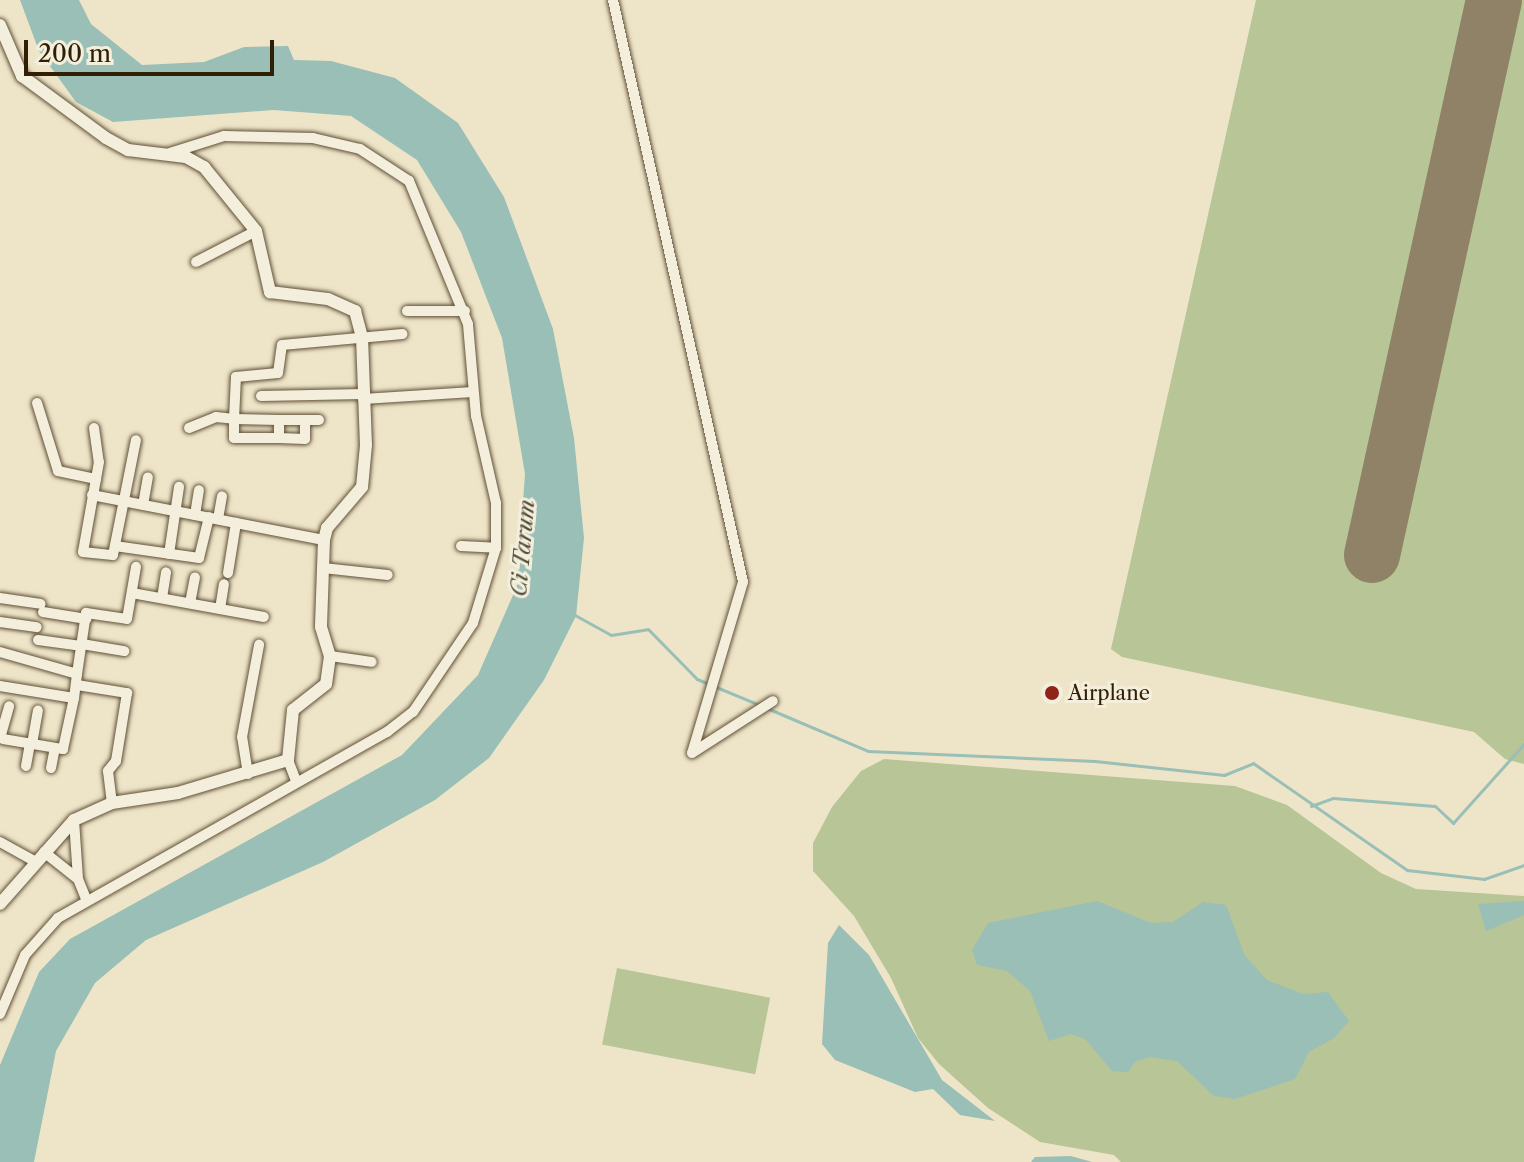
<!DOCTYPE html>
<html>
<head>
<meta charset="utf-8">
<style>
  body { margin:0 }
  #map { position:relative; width:1524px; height:1162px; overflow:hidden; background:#eee5c9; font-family:"Libre Caslon Text",serif }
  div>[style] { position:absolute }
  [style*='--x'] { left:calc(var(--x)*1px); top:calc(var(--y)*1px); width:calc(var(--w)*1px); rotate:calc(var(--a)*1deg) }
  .green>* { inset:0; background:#b8c596; transform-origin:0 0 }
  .water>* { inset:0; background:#99bfb6 }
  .stream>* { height:3px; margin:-1.5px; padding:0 1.5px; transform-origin:1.5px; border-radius:1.5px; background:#99bfb6 }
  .runway>* { height:56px; margin:-28px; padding:0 28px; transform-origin:28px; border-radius:28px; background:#908267 }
  .roads { filter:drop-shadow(0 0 2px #605036) drop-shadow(0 0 2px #605036) }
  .minor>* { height:10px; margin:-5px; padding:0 5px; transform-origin:5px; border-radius:5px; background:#f4eedc }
  .tertiary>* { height:12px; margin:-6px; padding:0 6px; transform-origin:6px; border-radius:6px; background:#f4eedc }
  .dots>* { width:22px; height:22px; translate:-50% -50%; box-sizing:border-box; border:4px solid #f4eedc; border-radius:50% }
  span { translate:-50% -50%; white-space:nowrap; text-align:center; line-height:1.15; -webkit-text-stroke:6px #f4eedc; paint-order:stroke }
  .poi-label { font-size:20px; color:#311f05 }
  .left { translate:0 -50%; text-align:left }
  .water-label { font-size:22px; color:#504f3a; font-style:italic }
  .scale { position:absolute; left:24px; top:40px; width:250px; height:36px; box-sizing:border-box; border:4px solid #311f05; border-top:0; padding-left:10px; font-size:24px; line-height:28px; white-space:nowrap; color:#311f05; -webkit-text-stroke:6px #f4eedc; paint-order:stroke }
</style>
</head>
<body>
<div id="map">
  <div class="green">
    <i style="clip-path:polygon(1256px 0,1524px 0,1524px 764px,1505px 759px,1474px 732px,1122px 657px,1111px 649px)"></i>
    <i style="clip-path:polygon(884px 759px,1235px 786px,1287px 805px,1381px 873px,1416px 889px,1524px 896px,1524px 1162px,1121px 1162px,1114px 1155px,1040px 1142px,988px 1108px,939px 1064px,918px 1038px,891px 978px,854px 916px,813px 871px,813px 843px,832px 807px,861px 771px)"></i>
    <i style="left:617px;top:968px;width:156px;height:78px;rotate:11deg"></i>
  </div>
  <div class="water">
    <i style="clip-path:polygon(20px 0,79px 0,91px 24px,142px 65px,204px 62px,244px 47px,288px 46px,294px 60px,331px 61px,395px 78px,458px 123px,504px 197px,553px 329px,574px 438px,584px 538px,576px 616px,544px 680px,489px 758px,435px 800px,323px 862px,146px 940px,95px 983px,56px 1051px,34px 1162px,0 1162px,0 1065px,39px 972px,70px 939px,402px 755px,478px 675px,517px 586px,525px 474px,502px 338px,461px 232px,417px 160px,351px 116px,274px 110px,113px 122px,76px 102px,39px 51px)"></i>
    <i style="clip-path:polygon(1097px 901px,1151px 923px,1173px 922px,1203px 902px,1226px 905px,1245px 956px,1267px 980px,1303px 994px,1328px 992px,1349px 1021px,1334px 1038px,1309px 1052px,1295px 1079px,1235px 1099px,1214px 1096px,1177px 1061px,1149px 1057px,1135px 1062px,1128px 1072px,1112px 1071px,1085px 1039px,1071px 1034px,1049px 1041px,1030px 991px,1007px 971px,977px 965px,972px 950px,988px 923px)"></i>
    <i style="clip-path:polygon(1524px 901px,1524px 915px,1486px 931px,1478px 904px)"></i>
    <i style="clip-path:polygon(839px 925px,869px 955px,942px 1080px,995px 1121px,960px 1115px,933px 1089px,915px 1092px,835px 1060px,822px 1044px,828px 943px)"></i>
    <i style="clip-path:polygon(1071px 1156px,1092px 1162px,1031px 1162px,1035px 1157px)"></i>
  </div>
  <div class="stream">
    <i style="--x:573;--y:614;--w:43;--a:28.9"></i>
    <i style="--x:611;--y:635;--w:37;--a:-9"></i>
    <i style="--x:648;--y:629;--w:70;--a:45.6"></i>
    <i style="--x:697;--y:679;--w:70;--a:22.6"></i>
    <i style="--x:769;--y:709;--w:108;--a:23"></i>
    <i style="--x:868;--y:751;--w:227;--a:2.5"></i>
    <i style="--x:1095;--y:761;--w:130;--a:6.2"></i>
    <i style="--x:1224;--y:775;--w:31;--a:-22"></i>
    <i style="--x:1253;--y:763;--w:188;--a:34.8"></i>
    <i style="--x:1407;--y:870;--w:78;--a:6.7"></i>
    <i style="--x:1484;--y:879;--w:42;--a:-19.3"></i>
    <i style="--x:1311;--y:806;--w:23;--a:-20"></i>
    <i style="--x:1333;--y:798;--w:102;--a:4.5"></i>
    <i style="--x:1435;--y:806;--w:25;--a:43"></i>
    <i style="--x:1453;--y:823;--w:106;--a:-48.1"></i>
  </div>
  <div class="runway">
    <i style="--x:1372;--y:555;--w:568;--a:-77.6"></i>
  </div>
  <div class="roads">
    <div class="minor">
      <i style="--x:613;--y:0;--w:596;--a:77.41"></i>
      <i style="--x:743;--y:582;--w:178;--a:106.6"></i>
      <i style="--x:196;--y:262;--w:68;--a:-27.3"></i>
      <i style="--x:407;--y:311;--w:58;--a:0"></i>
      <i style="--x:261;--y:396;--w:102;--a:-1.1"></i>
      <i style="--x:363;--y:399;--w:110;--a:-3.6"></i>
      <i style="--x:37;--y:403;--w:71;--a:72.8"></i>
      <i style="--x:58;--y:471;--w:39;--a:12"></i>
      <i style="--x:234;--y:419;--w:45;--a:1.3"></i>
      <i style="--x:279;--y:420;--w:18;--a:90"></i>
      <i style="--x:279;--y:438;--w:45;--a:180"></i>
      <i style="--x:234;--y:438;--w:19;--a:-90"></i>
      <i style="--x:279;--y:420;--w:40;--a:0"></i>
      <i style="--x:94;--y:428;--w:34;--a:82"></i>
      <i style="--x:99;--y:462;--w:91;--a:100.1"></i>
      <i style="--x:83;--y:552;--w:30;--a:6"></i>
      <i style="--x:113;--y:555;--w:117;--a:-78.7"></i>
      <i style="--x:189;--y:428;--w:29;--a:-22"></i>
      <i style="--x:216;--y:417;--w:18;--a:6"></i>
      <i style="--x:234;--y:419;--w:42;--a:-87.3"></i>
      <i style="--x:236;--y:377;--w:42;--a:-5.4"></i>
      <i style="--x:278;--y:373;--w:28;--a:-82"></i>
      <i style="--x:282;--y:345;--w:121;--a:-5.2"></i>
      <i style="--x:279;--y:438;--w:26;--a:2"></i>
      <i style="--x:305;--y:439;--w:19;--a:-90"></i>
      <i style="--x:92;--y:495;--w:236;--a:11"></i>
      <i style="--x:143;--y:505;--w:28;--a:-80"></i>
      <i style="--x:195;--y:515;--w:25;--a:-81"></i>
      <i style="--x:218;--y:519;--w:23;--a:-80"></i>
      <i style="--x:115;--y:546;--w:85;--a:8.1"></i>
      <i style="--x:199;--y:558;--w:42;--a:-76.3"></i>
      <i style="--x:461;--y:546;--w:35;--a:3"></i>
      <i style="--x:169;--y:554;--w:68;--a:-81.5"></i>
      <i style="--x:323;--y:568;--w:65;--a:6.1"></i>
      <i style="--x:228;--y:573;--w:51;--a:-80.9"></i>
      <i style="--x:132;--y:593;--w:134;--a:10.3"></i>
      <i style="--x:0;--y:598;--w:41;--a:8.3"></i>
      <i style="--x:162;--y:598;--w:26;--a:-81"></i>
      <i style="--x:190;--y:603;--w:26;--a:-79"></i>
      <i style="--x:220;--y:609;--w:25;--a:-81"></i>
      <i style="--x:43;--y:612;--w:44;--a:9.2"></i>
      <i style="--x:0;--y:622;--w:37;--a:8"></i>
      <i style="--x:38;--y:640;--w:43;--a:7.9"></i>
      <i style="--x:82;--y:644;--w:43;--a:9.5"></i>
      <i style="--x:0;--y:652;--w:80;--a:15.9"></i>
      <i style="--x:77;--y:674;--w:24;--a:97"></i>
      <i style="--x:74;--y:698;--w:75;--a:-170.8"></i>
      <i style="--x:330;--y:656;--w:42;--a:8.1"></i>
      <i style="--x:77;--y:674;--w:62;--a:-81.6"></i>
      <i style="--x:86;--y:613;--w:41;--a:8.3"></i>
      <i style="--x:127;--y:619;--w:53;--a:-80.2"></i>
      <i style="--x:77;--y:685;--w:51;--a:9.1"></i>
      <i style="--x:127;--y:693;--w:69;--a:99.2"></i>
      <i style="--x:116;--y:761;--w:13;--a:129"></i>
      <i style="--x:108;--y:771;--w:32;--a:83"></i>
      <i style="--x:0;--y:738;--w:33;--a:-74"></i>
      <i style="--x:3;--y:739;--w:61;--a:9.5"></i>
      <i style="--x:63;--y:749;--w:52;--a:-77.8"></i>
      <i style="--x:32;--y:744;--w:34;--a:-80"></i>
      <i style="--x:692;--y:753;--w:96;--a:-32.7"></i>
      <i style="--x:288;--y:760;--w:22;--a:69"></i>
      <i style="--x:26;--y:766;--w:22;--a:-80"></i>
      <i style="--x:51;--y:768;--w:20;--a:-79"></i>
      <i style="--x:248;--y:774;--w:37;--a:-99"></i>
      <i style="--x:242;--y:737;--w:94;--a:-79.5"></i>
      <i style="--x:74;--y:820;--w:59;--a:86.1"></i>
      <i style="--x:78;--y:879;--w:22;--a:68"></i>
      <i style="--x:0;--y:842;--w:41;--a:29.1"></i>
      <i style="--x:44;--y:852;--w:43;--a:38.5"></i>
      <i style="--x:0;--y:1014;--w:64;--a:-67"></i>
      <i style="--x:25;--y:955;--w:50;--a:-48.3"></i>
      <i style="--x:58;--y:918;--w:378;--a:-29.5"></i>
      <i style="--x:387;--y:732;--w:33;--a:-38"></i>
      <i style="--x:413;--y:712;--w:107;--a:-56"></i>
      <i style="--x:473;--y:623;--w:78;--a:-73"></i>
      <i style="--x:496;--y:548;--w:45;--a:-90"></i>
      <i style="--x:496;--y:503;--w:89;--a:-102.9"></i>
      <i style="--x:476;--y:416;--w:92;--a:-95"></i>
      <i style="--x:468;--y:324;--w:155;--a:-112.4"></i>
      <i style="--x:409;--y:181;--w:59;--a:-146.9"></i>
      <i style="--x:360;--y:149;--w:48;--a:-166.8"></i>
      <i style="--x:313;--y:138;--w:89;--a:-178.7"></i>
      <i style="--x:224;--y:136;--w:57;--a:162.5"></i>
    </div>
    <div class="tertiary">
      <i style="--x:0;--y:25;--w:56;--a:66.7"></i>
      <i style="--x:22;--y:76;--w:104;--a:36.4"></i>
      <i style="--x:106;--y:138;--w:25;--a:29"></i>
      <i style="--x:128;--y:150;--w:58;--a:6.9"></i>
      <i style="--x:186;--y:157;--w:21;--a:29"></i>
      <i style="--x:204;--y:167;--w:82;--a:50.9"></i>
      <i style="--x:256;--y:231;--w:63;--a:77.1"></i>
      <i style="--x:270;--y:292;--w:58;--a:6.9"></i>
      <i style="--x:328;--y:299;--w:30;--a:24"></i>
      <i style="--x:355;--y:311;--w:27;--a:75"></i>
      <i style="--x:362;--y:337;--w:108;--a:87.9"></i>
      <i style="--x:366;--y:445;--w:42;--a:95.4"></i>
      <i style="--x:362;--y:487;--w:54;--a:130.5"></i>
      <i style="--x:327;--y:528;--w:12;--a:104"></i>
      <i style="--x:324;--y:540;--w:87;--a:92"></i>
      <i style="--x:321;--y:627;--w:30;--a:73"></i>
      <i style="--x:330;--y:656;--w:28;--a:98"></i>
      <i style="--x:326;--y:684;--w:42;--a:141.8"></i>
      <i style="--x:293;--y:710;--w:50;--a:95.7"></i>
      <i style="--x:288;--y:760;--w:115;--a:163.3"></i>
      <i style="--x:178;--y:793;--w:67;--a:171.4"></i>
      <i style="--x:112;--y:803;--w:42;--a:155.9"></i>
      <i style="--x:74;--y:820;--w:112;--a:131.4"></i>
    </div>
  </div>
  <div class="dots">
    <i style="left:1052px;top:693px;background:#8f2418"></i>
  </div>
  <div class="poi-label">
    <span class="left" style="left:1068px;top:693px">Airplane</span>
  </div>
  <div class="water-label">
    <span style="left:523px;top:548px;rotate:-85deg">Ci Tarum</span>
  </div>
  <div class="scale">200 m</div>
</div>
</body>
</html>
